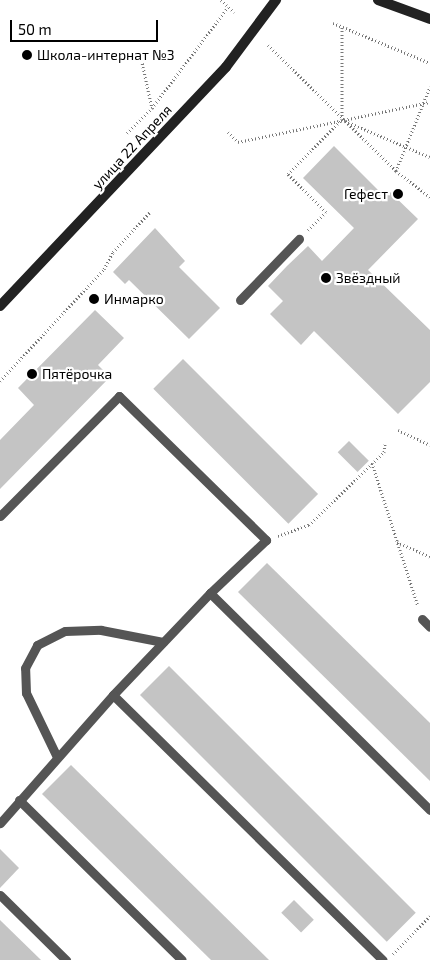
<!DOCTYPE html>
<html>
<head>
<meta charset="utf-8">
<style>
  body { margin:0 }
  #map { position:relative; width:430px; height:960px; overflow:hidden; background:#fff; font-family:"Exo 2",sans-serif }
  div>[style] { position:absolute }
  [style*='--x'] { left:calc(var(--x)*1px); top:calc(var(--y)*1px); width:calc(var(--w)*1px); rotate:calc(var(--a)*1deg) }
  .building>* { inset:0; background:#c4c4c4; transform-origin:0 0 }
  .path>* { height:3px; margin-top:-1.5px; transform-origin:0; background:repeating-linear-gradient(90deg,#777 0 1px,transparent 0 3.5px) }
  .lane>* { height:9px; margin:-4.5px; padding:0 4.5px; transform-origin:4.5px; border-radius:4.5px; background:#555 }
  .secondary>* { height:10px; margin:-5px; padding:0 5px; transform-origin:5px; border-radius:5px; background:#222 }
  .dots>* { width:14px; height:14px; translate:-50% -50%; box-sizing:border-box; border:2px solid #fff; border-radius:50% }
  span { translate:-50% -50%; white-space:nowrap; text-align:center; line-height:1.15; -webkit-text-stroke:4.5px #fff; paint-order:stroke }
  .poi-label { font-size:14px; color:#000 }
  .left { translate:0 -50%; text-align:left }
  .right { translate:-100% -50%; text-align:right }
  .street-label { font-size:14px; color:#000 }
  .scale { position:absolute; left:10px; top:20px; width:148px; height:22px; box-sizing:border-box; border:2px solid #000; border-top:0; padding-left:6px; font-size:15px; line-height:18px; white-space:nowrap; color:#000; -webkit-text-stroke:4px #fff; paint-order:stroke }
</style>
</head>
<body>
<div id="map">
  <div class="building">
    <i style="clip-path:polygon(334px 146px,385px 197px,390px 192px,418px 219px,368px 270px,430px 330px,430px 382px,398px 414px,314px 331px,301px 345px,270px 314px,283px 301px,268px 286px,287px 266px,308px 246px,322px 261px,354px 228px,303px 178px)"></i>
    <i style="clip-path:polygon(155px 228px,185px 261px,179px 267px,220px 308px,189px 339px,129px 280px,125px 284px,113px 272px)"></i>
    <i style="clip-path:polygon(95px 310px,124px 338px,98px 365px,110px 377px,0 489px,0 440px,34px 405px,18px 388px)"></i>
    <i style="left:183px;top:359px;width:191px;height:42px;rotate:45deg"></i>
    <i style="left:349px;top:441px;width:28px;height:16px;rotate:45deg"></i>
    <i style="clip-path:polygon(267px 563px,430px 723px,430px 781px,238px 592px)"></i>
    <i style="left:169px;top:666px;width:349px;height:41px;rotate:45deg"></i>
    <i style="clip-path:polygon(71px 765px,269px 960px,211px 960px,42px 794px)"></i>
    <i style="clip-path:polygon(0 849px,19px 868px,0 888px)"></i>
    <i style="left:294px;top:900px;width:28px;height:18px;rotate:45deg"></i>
    <i style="clip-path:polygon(0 920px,41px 960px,0 960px)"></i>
  </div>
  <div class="path">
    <i style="--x:221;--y:0;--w:18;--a:43"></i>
    <i style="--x:333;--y:23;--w:105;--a:22.4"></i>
    <i style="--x:268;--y:45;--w:180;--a:44.5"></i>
    <i style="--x:396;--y:171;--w:43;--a:37.4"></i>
    <i style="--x:140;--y:53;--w:56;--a:77.7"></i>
    <i style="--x:345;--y:121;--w:92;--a:23"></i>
    <i style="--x:228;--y:132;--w:14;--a:45"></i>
    <i style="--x:238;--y:142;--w:196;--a:-11.8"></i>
    <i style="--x:127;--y:133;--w:35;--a:-45"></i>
    <i style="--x:152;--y:108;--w:126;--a:-53"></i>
    <i style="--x:396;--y:171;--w:91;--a:-68"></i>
    <i style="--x:308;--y:230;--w:25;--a:-45"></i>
    <i style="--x:326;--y:212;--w:54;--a:-135"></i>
    <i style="--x:288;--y:174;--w:77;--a:-45.5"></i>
    <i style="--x:342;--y:119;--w:92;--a:-90"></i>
    <i style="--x:0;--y:381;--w:153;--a:-47.1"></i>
    <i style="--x:104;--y:269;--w:19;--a:-62"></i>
    <i style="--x:113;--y:252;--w:54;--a:-47.2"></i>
    <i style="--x:398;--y:430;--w:35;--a:25"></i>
    <i style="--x:372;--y:463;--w:150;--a:72.2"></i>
    <i style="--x:278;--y:536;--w:33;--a:-20"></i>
    <i style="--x:309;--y:525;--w:105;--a:-44.2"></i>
    <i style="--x:384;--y:452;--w:8;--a:-83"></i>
    <i style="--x:397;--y:542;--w:36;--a:24"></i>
    <i style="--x:393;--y:954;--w:53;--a:-45.8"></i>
  </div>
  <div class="lane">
    <i style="--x:240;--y:300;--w:85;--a:-46"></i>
    <i style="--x:0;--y:516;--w:169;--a:-45.2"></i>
    <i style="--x:119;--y:396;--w:206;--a:44.4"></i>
    <i style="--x:266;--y:540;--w:77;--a:136.6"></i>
    <i style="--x:210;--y:593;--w:141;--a:133.6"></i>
    <i style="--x:113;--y:695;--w:171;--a:131.4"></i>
    <i style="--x:210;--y:593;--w:309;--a:44.6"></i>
    <i style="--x:422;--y:619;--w:11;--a:45"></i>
    <i style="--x:113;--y:695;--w:378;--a:44.5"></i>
    <i style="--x:57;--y:757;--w:71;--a:-115.8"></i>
    <i style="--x:26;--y:693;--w:25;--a:-92"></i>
    <i style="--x:25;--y:668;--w:26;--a:-62"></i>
    <i style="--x:37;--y:645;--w:31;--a:-27"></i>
    <i style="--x:65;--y:631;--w:36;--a:-2"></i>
    <i style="--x:101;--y:630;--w:63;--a:11"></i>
    <i style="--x:19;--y:800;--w:228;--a:44.5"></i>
    <i style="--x:0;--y:895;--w:93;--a:44.6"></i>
  </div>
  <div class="secondary">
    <i style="--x:378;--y:0;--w:55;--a:20.1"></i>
    <i style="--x:0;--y:306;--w:329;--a:-46.6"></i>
    <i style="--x:226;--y:67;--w:84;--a:-53.3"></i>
  </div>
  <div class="dots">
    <i style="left:27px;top:55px;background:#000"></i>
    <i style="left:398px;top:194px;background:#000"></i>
    <i style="left:326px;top:278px;background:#000"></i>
    <i style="left:94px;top:299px;background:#000"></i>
    <i style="left:32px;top:374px;background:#000"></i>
  </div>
  <div class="poi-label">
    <span class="left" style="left:37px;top:55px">Школа-интернат №3</span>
    <span class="right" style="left:388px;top:194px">Гефест</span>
    <span class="left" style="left:336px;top:278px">Звёздный</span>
    <span class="left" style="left:104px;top:299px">Инмарко</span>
    <span class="left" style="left:42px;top:374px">Пятёрочка</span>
  </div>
  <div class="street-label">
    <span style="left:132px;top:147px;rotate:-47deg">улица 22 Апреля</span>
  </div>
  <div class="scale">50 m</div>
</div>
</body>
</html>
